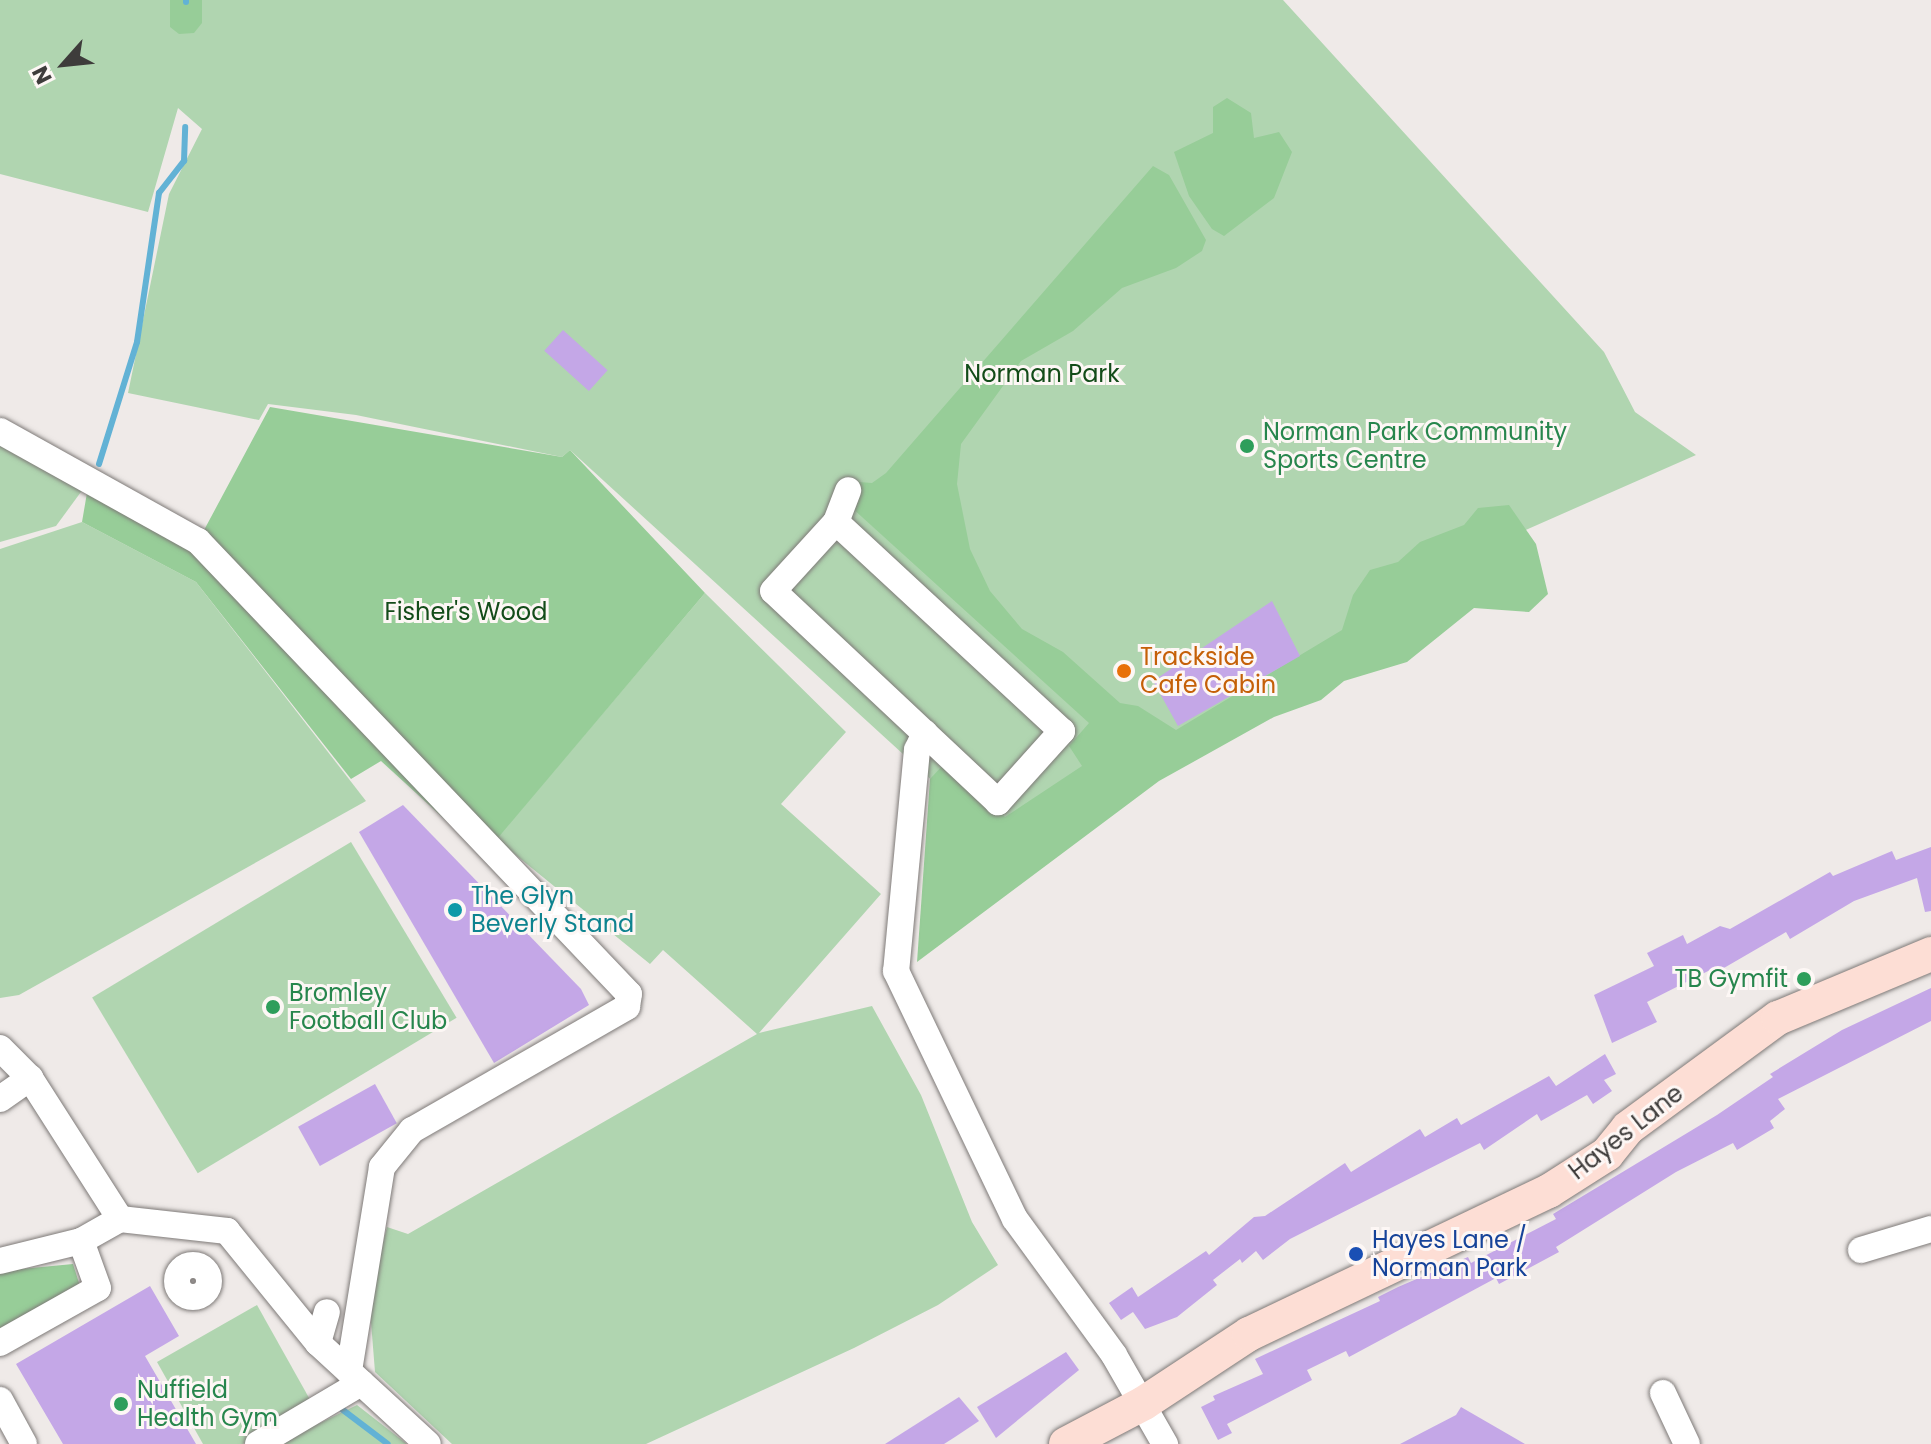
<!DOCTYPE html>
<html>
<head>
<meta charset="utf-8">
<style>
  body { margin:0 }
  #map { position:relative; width:1931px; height:1444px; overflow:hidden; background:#efeae8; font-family:Poppins,sans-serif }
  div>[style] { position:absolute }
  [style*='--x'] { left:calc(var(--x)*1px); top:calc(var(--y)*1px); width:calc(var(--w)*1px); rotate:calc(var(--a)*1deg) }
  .green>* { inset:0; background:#b0d5b0; transform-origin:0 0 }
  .forest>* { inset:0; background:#97cd98 }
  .stream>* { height:6px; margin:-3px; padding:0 3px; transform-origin:3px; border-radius:3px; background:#62b2d5 }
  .building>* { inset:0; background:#c4a7e7; transform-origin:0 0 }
  .roads { filter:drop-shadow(0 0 2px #7e7a78) drop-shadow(0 0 2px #7e7a78) }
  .minor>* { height:26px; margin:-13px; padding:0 13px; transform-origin:13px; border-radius:13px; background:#fff }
  .minor>.ring { margin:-13px; padding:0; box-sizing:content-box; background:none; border:26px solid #fff; border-radius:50% }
  .major>* { height:34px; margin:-17px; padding:0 17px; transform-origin:17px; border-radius:17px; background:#fdded5 }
  .dots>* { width:22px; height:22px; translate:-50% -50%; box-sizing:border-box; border:4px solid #fdf7f5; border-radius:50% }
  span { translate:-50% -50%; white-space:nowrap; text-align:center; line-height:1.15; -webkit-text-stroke:6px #fdf7f5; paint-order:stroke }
  .park-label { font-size:24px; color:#134c19 }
  .leisure-label { font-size:24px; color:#27864d }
  .left { translate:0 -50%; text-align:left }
  .right { translate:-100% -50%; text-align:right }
  .food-label { font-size:24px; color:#c56008 }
  .culture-label { font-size:24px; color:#0d838f }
  .street-label { font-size:24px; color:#3e3c3b }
  .transit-label { font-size:24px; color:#164399 }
  .north { position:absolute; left:24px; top:24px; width:80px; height:80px; -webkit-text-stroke:6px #fdf7f5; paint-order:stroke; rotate:243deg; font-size:22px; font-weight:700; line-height:32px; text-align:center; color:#3e3c3b }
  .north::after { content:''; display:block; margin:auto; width:28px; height:36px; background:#3e3c3b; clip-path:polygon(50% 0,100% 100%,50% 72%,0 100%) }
</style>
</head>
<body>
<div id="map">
  <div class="green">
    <i style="clip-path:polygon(0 0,1283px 0,1604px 352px,1635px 412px,1696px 455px,1512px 536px,995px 838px,570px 450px,562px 457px,356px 415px,268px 404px,259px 420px,128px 393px,169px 194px,202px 129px,178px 108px,148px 212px,0 174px)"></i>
    <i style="clip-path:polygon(0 440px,89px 481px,56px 526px,0 542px)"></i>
    <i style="clip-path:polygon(82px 522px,196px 582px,366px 801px,19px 995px,0 998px,0 549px)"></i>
    <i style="clip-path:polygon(705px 593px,846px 732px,781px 804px,881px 894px,759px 1033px,872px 1006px,921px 1095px,972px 1222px,998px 1265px,938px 1305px,854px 1348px,646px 1444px,452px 1444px,375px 1372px,369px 1297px,387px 1227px,408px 1234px,757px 1034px,663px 950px,650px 964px,496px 839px)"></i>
    <i style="left:351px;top:842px;width:205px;height:302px;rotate:59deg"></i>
    <i style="clip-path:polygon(257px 1305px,313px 1405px,243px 1444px,203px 1444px,157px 1362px)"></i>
    <i style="clip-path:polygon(357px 1405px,407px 1444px,277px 1444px)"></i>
  </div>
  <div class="forest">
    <i style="clip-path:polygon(170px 0,202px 0,202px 23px,194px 33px,179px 34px,170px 27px)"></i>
    <i style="clip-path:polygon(1227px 98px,1251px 113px,1254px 138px,1279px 132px,1292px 152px,1274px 198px,1224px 236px,1212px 229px,1189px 196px,1174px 152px,1213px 133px,1213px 107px)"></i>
    <i style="clip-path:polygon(1153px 166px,1169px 175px,1206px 240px,1202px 251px,1176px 268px,1122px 288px,1073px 331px,1021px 361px,961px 444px,957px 484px,970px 549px,990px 591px,1022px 629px,1063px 652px,1120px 703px,1138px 706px,1176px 730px,1342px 630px,1353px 595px,1370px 570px,1398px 562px,1420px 542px,1464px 525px,1478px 508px,1509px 505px,1536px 544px,1548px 594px,1529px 612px,1474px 608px,1407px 662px,1344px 681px,1321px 700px,1274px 717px,1159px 781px,917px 962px,930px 779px,945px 763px,1005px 817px,1082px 766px,1069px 746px,1089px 723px,851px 507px,851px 492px,859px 482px,872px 483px,886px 473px)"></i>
    <i style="clip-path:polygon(270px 407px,562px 457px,570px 450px,705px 593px,497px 839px,487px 858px,381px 761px,351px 779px,196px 582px,82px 522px,89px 481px,203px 532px)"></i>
    <i style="clip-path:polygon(73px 1264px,80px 1286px,0 1329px,0 1271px)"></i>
  </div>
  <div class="stream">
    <i style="--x:186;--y:2;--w:2;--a:-90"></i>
    <i style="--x:99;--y:464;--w:128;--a:-72.7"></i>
    <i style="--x:137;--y:342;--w:151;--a:-81.6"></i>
    <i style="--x:159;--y:193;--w:41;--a:-52"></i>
    <i style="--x:184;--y:161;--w:34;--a:-88"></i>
    <i style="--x:339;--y:1407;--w:61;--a:37.1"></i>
  </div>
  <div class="building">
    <i style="left:563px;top:330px;width:60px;height:28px;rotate:42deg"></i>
    <i style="clip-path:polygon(1272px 601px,1300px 656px,1178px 726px,1153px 681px)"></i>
    <i style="clip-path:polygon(403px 805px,581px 989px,589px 1005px,494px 1063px,359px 832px)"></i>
    <i style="clip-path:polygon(1931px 847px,1931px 911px,1925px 912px,1917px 878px,1854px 901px,1790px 939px,1786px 932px,1717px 972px,1714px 968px,1647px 1002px,1657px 1022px,1612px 1043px,1594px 995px,1654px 966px,1647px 953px,1683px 935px,1687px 944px,1720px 926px,1730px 929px,1830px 872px,1833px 876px,1892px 851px,1896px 860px)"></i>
    <i style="clip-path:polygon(1931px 988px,1931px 1021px,1778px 1099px,1785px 1109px,1770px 1121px,1774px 1128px,1737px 1150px,1733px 1143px,1676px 1172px,1556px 1247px,1559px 1252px,1499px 1284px,1496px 1278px,1349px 1357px,1346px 1351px,1307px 1370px,1312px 1380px,1227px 1424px,1232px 1433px,1218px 1440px,1201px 1407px,1215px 1400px,1213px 1396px,1263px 1374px,1255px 1359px,1380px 1301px,1378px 1297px,1398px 1287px,1468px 1257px,1471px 1263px,1556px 1219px,1553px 1214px,1717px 1115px,1773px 1077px,1770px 1074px,1842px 1030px)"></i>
    <i style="clip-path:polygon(1605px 1054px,1616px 1074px,1604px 1080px,1612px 1091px,1593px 1104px,1587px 1095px,1541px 1121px,1537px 1114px,1484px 1150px,1480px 1143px,1290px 1239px,1263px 1260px,1256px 1251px,1242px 1263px,1240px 1259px,1213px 1280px,1217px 1285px,1177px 1317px,1145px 1329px,1133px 1312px,1121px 1320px,1109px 1303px,1132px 1287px,1138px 1297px,1206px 1251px,1209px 1255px,1254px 1217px,1265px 1216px,1345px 1163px,1351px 1172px,1420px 1129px,1425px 1137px,1457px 1118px,1461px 1125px,1549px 1076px,1556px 1086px)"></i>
    <i style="left:375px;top:1084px;width:45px;height:88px;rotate:61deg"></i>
    <i style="clip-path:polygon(150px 1286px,179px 1336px,145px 1356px,196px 1444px,63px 1444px,16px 1364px)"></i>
    <i style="clip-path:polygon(1066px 1352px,1079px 1370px,996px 1438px,977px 1407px)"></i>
    <i style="clip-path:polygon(959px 1397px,979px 1421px,955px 1437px,944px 1444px,885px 1444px)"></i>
    <i style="clip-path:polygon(1461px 1407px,1525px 1444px,1400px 1444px,1456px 1415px)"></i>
  </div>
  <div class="roads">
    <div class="minor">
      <i style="--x:0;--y:431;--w:227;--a:29.1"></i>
      <i style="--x:198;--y:541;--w:625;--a:46.43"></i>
      <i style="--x:629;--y:994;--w:13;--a:99"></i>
      <i style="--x:627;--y:1007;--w:248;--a:150.2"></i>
      <i style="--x:412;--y:1130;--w:48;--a:129"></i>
      <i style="--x:382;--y:1167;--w:207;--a:99.2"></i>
      <i style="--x:836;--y:522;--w:308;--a:42.8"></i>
      <i style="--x:1062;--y:731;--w:96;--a:132"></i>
      <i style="--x:998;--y:802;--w:308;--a:-136.8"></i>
      <i style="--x:773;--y:591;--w:93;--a:-47.6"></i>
      <i style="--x:836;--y:522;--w:34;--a:-69"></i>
      <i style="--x:925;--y:733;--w:19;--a:115"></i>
      <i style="--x:917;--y:750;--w:222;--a:95.4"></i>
      <i style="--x:896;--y:971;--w:275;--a:64.4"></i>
      <i style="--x:1015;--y:1219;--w:168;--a:53.9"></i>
      <i style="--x:1114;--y:1355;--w:103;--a:60.2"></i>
      <i style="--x:0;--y:1048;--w:42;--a:45"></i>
      <i style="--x:0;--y:1099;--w:37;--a:-35"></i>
      <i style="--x:30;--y:1078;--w:167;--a:57.4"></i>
      <i style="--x:1861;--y:1250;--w:73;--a:-16.7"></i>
      <i style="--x:0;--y:1261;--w:83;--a:-13.9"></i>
      <i style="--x:81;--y:1241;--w:45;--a:-29.4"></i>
      <i style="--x:120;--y:1219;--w:108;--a:6.4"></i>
      <i style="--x:227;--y:1231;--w:144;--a:50.9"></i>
      <i style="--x:318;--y:1343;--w:149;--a:42.6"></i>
      <i class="ring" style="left:177px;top:1265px;width:6px;height:6px"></i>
      <i style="--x:0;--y:1343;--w:112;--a:-29.3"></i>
      <i style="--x:98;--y:1288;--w:50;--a:-109.9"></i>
      <i style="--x:318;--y:1343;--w:32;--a:-74"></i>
      <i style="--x:1663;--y:1393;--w:56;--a:64.8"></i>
      <i style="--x:0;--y:1400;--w:50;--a:61.4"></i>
      <i style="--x:258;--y:1444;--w:120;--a:-30.6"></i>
    </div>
    <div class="major">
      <i style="--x:1066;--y:1444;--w:88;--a:-27.7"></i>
      <i style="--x:1144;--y:1403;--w:126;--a:-33.3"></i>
      <i style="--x:1249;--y:1334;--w:332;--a:-25.5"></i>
      <i style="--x:1549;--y:1191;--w:69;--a:-32.5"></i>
      <i style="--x:1607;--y:1154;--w:33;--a:-51"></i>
      <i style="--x:1628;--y:1128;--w:186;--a:-36.3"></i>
      <i style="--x:1778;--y:1018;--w:166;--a:-22.7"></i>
    </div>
  </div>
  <div class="dots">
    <i style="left:1247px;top:446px;background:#2e9e5b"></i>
    <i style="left:1124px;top:671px;background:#e8710a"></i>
    <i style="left:455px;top:910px;background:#0f9aa8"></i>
    <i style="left:1804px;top:979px;background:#2e9e5b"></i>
    <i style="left:273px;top:1007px;background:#2e9e5b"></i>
    <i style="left:1356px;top:1254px;background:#1a4fb4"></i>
    <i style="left:121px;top:1404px;background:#2e9e5b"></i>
  </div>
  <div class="park-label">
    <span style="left:1042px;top:374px">Norman Park</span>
    <span style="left:466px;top:612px">Fisher's Wood</span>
  </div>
  <div class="leisure-label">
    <span class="left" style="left:1263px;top:446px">Norman Park Community<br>Sports Centre</span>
    <span class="right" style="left:1788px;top:979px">TB Gymfit</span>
    <span class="left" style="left:289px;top:1007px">Bromley<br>Football Club</span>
    <span class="left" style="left:137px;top:1404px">Nuffield<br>Health Gym</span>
  </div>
  <div class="food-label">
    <span class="left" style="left:1140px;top:671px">Trackside<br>Cafe Cabin</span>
  </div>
  <div class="culture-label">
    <span class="left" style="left:471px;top:910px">The Glyn<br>Beverly Stand</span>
  </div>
  <div class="street-label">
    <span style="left:1626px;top:1132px;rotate:-38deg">Hayes Lane</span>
  </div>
  <div class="transit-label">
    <span class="left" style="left:1372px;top:1254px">Hayes Lane /<br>Norman Park</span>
  </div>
  <div class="north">N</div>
</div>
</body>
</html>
